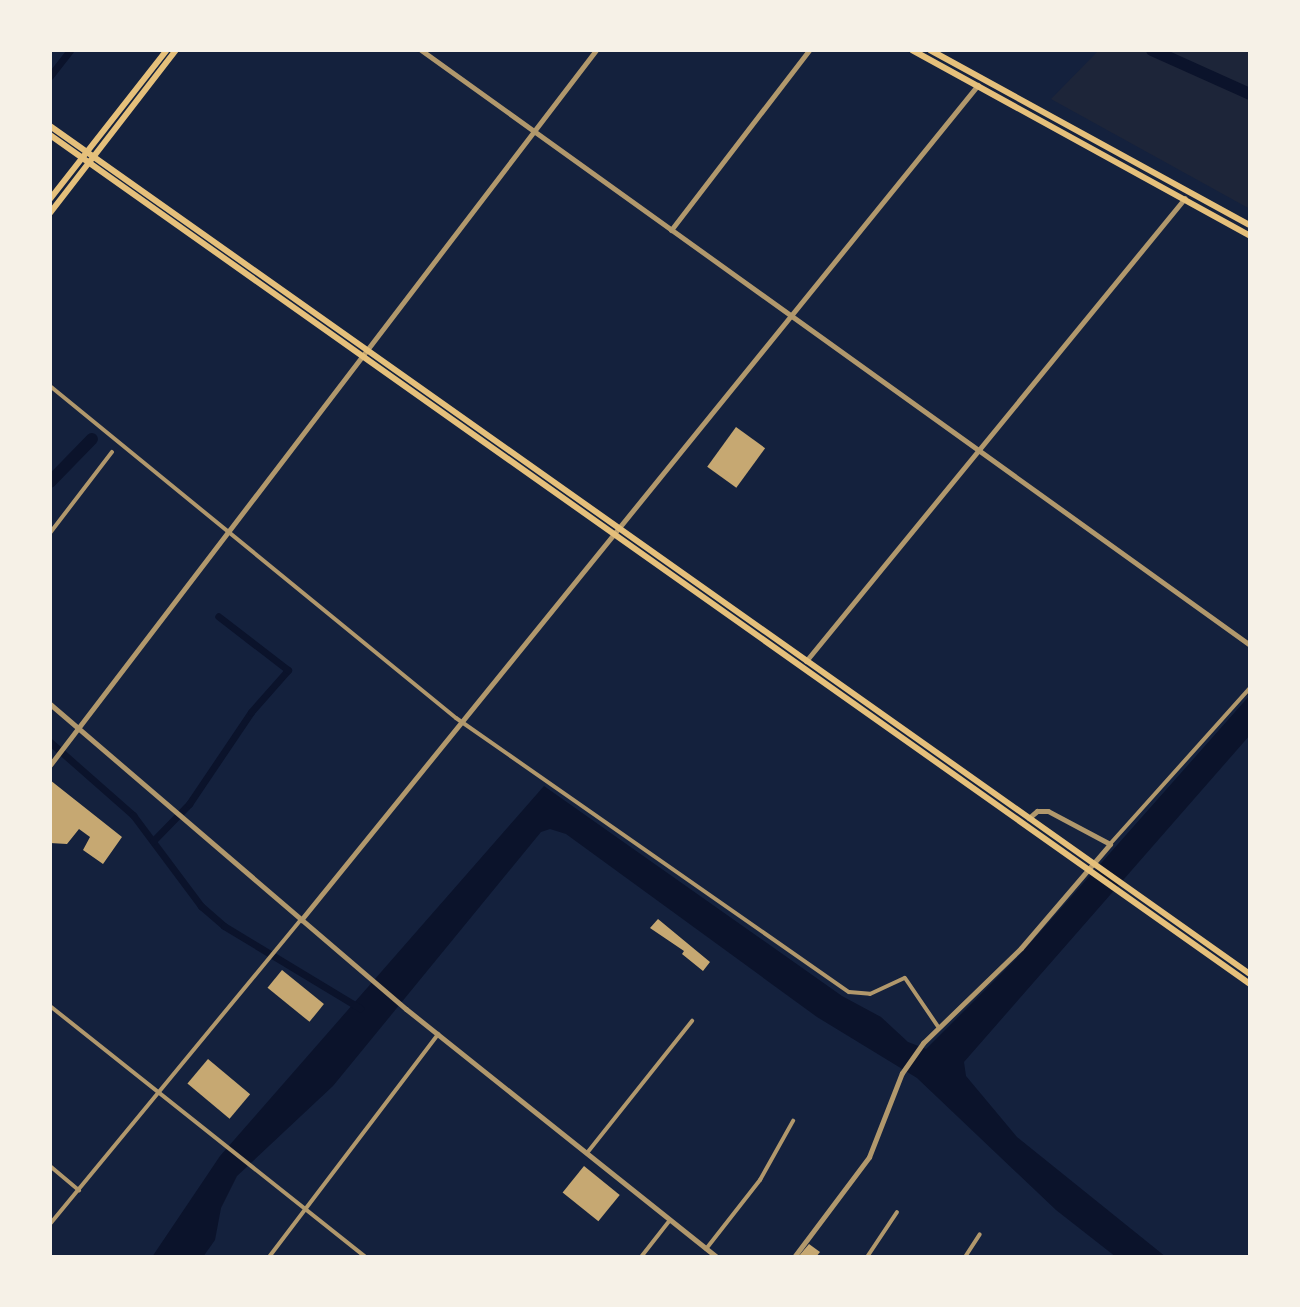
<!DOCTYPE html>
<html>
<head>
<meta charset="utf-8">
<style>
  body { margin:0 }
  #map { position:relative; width:1300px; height:1307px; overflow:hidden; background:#14213d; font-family:"DM Sans",sans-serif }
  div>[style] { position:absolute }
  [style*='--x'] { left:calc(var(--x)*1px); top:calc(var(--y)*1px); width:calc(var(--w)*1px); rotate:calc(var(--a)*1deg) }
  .green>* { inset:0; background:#1d2539 }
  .water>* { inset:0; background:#0b132b }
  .canal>* { height:7px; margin:-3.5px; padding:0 3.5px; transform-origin:3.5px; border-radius:3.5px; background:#0b132b }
  .river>* { height:12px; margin:-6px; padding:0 6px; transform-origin:6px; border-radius:6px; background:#0b132b }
  .building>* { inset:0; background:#c6a872; transform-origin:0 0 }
  .minor>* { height:4px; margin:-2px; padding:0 2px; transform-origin:2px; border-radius:2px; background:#b1986c }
  .tertiary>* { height:5px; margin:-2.5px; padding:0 2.5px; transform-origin:2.5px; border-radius:2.5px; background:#b1986c }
  .secondary>* { height:6px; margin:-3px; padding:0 3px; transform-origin:3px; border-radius:3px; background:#e5c07b }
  span { translate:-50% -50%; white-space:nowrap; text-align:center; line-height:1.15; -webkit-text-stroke:6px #f6f1e7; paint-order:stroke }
  .frame { position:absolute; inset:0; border:52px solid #f6f1e7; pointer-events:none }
</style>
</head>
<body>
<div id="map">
  <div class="green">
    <i style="clip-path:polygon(1099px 50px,1250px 50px,1250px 209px,1051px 99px)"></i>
  </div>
  <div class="water">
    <i style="clip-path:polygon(1250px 695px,1250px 735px,964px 1062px,966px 1076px,1017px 1137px,1166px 1257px,1116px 1257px,1056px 1210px,917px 1078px,817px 1017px,566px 834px,550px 829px,541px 832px,333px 1086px,237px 1176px,221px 1208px,215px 1240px,203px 1257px,152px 1257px,220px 1156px,544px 786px,842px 996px,881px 1017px,908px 1042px,926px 1049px,1017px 958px)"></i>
  </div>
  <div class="canal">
    <i style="--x:50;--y:76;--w:33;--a:-52"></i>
    <i style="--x:50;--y:742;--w:111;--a:41.3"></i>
    <i style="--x:133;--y:815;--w:114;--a:53.2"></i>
    <i style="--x:201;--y:906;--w:30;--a:41"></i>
    <i style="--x:224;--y:926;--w:159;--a:31.1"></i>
    <i style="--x:153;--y:841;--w:52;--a:-45.8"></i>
    <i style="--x:189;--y:804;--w:111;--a:-56"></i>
    <i style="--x:251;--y:712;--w:56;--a:-48.6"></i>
    <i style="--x:288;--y:670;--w:88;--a:-142.4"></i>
  </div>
  <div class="river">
    <i style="--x:1152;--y:50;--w:107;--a:24.2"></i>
    <i style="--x:50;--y:482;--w:60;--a:-45.7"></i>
  </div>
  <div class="building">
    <i style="left:736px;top:427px;width:36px;height:49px;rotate:36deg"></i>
    <i style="clip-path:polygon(50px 780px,122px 837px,103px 864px,83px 850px,90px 837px,79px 829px,67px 844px,50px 843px)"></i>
    <i style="clip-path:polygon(658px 919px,710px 962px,703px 971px,682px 954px,684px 951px,650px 928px)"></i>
    <i style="left:282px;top:970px;width:54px;height:23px;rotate:39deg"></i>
    <i style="left:208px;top:1059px;width:55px;height:32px;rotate:40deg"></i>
    <i style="left:584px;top:1166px;width:46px;height:34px;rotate:39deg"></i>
    <i style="clip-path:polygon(809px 1244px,820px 1252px,816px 1257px,798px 1257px)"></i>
  </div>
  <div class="minor">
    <i style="--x:50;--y:386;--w:524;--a:39.27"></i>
    <i style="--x:456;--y:718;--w:479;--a:34.9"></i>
    <i style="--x:849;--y:992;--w:21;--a:5"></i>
    <i style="--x:870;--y:994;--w:38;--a:-25"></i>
    <i style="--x:905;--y:978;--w:60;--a:55.8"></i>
    <i style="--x:50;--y:533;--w:102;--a:-52.6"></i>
    <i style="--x:1110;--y:844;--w:210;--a:-48.1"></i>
    <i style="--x:50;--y:1006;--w:403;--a:38.5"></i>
    <i style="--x:587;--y:1153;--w:169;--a:-51.5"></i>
    <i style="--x:50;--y:1166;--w:38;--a:40"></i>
    <i style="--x:50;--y:1224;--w:394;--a:-50.5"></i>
    <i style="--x:706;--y:1249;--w:88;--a:-52"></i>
    <i style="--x:760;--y:1180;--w:68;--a:-60.8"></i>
    <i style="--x:269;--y:1257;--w:280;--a:-52.8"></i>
    <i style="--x:641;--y:1257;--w:47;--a:-51.9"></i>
    <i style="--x:867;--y:1257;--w:54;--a:-56.3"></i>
    <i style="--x:965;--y:1257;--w:27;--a:-57"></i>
  </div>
  <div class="tertiary">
    <i style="--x:421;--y:50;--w:1020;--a:35.67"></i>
    <i style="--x:671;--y:230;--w:227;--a:-52.5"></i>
    <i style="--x:806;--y:661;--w:598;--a:-50.7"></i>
    <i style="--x:50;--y:704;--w:469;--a:40.6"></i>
    <i style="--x:406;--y:1009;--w:398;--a:38.6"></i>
    <i style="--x:50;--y:765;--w:900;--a:-52.63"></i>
    <i style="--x:301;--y:920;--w:1075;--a:-50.97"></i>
    <i style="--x:794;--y:1257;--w:125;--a:-53.1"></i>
    <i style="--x:869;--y:1157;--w:90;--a:-68.6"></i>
    <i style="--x:902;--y:1073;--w:37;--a:-55"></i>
    <i style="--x:923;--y:1043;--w:136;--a:-44.1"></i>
    <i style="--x:1021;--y:948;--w:137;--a:-49.4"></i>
    <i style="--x:1110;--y:844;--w:70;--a:-152"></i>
    <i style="--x:1048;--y:811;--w:11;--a:180"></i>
    <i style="--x:1037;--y:811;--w:11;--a:139"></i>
  </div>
  <div class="secondary">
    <i style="--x:912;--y:50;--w:386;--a:28.8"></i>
    <i style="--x:930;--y:50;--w:365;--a:28.7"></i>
    <i style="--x:50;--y:126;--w:1469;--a:35.25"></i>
    <i style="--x:50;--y:135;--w:1470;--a:35.28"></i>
    <i style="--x:50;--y:199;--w:189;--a:-51.9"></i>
    <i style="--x:50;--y:213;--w:206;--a:-52.3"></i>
  </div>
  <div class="frame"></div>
</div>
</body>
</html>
